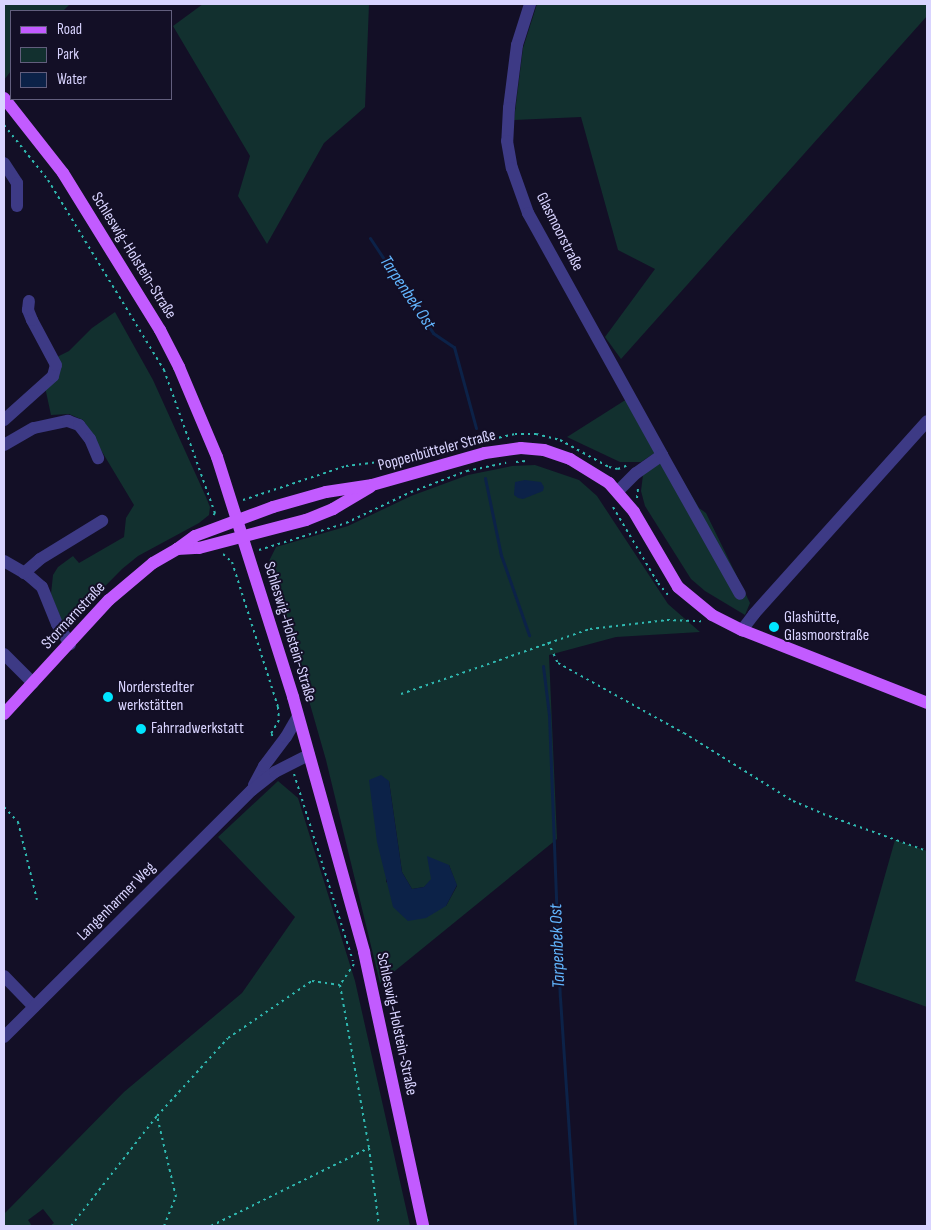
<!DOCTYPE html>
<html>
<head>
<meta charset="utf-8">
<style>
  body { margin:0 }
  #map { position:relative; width:931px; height:1230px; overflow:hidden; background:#130f26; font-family:"Sofia Sans Condensed",sans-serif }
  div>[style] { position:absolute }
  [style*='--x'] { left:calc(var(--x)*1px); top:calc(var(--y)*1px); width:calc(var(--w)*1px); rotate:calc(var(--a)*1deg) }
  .green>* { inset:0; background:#12302f }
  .water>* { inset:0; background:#0c2248 }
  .stream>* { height:3px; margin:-1.5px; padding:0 1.5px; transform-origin:1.5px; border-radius:1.5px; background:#0c2248 }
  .path>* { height:2px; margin-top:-1px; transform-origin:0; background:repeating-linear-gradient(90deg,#2fb8b0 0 2.5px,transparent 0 6.5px) }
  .minor>* { height:12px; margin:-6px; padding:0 6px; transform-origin:6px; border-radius:6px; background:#3d3a85 }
  .major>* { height:12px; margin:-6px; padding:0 6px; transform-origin:6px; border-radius:6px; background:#c25bff }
  .dots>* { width:14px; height:14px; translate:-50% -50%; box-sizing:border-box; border:2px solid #130f26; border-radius:50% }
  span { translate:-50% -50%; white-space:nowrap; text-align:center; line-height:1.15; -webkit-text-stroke:4px #130f26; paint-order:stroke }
  .street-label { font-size:16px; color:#d9d4ff }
  .poi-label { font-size:16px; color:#d9d4ff }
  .left { translate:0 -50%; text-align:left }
  .water-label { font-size:18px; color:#62b6ff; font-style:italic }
  .frame { position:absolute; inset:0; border:5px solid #d9d4ff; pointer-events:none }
  .legend { position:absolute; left:10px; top:10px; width:162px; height:90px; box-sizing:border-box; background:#130f26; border:1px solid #625e7d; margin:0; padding:6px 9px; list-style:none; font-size:15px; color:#d9d4ff }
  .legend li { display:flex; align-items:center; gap:10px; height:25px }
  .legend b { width:25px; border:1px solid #625e7d }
</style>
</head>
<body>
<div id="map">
  <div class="green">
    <i style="clip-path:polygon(4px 4px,70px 4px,63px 11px,11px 11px,11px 71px,4px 80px)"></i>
    <i style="clip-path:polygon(203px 4px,369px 4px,365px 107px,324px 143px,267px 244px,238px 196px,250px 156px,173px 26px)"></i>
    <i style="clip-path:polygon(537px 4px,927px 4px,927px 16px,621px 359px,605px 337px,655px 269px,618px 250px,581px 117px,514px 120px,523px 48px)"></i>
    <i style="clip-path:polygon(115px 312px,153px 380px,206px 497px,210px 507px,209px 515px,199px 523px,138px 556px,122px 569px,67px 625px,63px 624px,51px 594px,53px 575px,58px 567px,73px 556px,79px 563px,124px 537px,126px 518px,134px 505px,83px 420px,69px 414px,51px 415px,45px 387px,53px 359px,69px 351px,92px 328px)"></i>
    <i style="clip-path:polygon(627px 399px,656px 452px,641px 462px,620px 462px,567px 437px)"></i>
    <i style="clip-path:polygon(668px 455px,699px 508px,706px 513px,750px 603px,745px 615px,705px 591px,691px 579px,645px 506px,641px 491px,643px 475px)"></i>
    <i style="clip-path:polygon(evenodd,535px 465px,579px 480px,597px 496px,668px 604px,700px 632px,616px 637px,549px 655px,557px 839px,380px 983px,326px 760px,269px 561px,276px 547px,348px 526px,411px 496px,468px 475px,512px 466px,535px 465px,389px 781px,402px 872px,412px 889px,424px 887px,449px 865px,457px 886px,446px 906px,386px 882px,389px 781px)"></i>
    <i style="clip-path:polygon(278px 781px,298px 798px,355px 981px,410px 1226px,50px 1226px,54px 1223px,43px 1209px,28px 1220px,32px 1226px,4px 1226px,4px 1214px,124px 1092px,242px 993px,295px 917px,218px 837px)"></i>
    <i style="clip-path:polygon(895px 840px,927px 851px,927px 1007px,855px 981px)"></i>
  </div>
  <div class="water">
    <i style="clip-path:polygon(525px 480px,541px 482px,544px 487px,543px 491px,523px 499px,518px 498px,514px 495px,515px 482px)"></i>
    <i style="clip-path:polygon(381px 775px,389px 781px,402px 872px,412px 889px,424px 887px,431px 879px,427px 856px,449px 865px,457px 885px,446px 906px,426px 918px,408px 921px,393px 907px,377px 842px,371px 796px,369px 780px)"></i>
  </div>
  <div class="stream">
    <i style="--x:370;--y:238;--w:114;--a:56.4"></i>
    <i style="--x:433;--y:333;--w:25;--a:34"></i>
    <i style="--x:454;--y:347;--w:84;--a:74.8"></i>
    <i style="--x:485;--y:478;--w:79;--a:78.3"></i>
    <i style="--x:501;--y:555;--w:85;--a:70.7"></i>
    <i style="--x:543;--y:666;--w:49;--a:83"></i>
    <i style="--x:549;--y:715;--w:283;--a:87.8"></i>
    <i style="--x:560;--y:998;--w:228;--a:86.2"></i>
  </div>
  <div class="path">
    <i style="--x:4;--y:125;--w:70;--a:51.3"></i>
    <i style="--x:48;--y:180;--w:223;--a:58.6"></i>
    <i style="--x:164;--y:370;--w:152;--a:70.4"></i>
    <i style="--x:215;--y:513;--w:5;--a:127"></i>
    <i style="--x:516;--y:462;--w:10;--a:-6"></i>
    <i style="--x:637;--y:498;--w:10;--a:-84"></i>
    <i style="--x:243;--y:500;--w:108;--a:-18.3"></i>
    <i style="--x:346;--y:466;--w:58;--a:-6.9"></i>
    <i style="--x:404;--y:459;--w:114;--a:-12.7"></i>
    <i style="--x:515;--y:434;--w:21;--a:0"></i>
    <i style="--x:536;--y:434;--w:25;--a:14"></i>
    <i style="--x:560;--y:440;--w:56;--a:28.9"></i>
    <i style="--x:609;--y:467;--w:9;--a:13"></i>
    <i style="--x:618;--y:469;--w:9;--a:-21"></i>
    <i style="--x:613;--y:507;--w:88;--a:59.4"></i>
    <i style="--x:658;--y:583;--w:17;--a:50"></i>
    <i style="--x:259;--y:550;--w:91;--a:-17.2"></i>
    <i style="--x:346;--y:523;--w:72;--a:-25.5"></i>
    <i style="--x:411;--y:492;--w:60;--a:-20.6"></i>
    <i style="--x:467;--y:471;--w:40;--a:-12"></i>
    <i style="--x:223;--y:554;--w:12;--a:42"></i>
    <i style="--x:232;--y:562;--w:152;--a:72.4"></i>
    <i style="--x:278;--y:707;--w:13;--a:86"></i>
    <i style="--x:279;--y:720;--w:16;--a:120"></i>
    <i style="--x:271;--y:734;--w:3;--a:45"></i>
    <i style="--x:548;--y:642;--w:23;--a:65"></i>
    <i style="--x:558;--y:663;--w:144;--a:29.1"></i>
    <i style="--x:684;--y:733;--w:128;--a:32"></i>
    <i style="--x:793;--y:801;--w:33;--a:23"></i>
    <i style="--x:823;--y:814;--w:110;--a:19.6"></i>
    <i style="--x:401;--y:694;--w:200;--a:-19"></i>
    <i style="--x:590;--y:629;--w:78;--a:-6.7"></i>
    <i style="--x:667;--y:620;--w:34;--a:2"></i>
    <i style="--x:294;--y:774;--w:196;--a:72.5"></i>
    <i style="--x:4;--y:807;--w:21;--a:47"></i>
    <i style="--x:18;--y:822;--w:80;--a:76.3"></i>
    <i style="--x:354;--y:964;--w:25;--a:124"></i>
    <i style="--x:340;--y:985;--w:166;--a:79.9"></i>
    <i style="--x:369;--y:1148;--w:79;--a:82.7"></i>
    <i style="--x:71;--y:1226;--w:140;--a:-52"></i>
    <i style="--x:164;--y:1226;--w:31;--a:-68"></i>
    <i style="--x:176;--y:1197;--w:83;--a:-103.2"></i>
    <i style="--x:157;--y:1116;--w:105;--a:-47.7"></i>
    <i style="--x:228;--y:1038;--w:102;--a:-34.2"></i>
    <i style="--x:312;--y:981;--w:28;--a:8"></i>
    <i style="--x:211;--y:1226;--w:176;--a:-26.3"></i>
  </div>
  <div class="minor">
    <i style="--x:530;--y:4;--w:43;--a:107.6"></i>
    <i style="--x:517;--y:45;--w:64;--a:97.2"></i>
    <i style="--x:509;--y:108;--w:33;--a:93"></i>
    <i style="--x:507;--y:141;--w:27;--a:80"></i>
    <i style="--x:512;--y:168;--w:48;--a:70.4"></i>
    <i style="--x:528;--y:213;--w:277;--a:61"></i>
    <i style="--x:662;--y:455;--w:32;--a:145"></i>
    <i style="--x:636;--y:473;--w:25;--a:135"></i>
    <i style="--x:4;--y:163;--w:24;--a:57"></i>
    <i style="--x:17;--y:183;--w:23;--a:90"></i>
    <i style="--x:4;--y:420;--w:66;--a:-41.9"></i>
    <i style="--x:53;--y:376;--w:11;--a:-75"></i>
    <i style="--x:56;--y:365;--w:51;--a:-118.1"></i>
    <i style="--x:32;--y:320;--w:11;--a:-112"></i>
    <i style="--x:28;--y:310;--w:9;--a:-84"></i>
    <i style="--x:4;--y:445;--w:34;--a:-30"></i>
    <i style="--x:34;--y:428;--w:35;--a:-12"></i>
    <i style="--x:68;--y:421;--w:12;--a:20"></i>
    <i style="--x:79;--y:425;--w:18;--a:52"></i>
    <i style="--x:90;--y:439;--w:21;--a:67"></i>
    <i style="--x:662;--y:455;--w:159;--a:60.7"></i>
    <i style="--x:4;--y:561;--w:28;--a:30"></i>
    <i style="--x:28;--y:575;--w:18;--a:41"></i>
    <i style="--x:42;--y:587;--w:40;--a:68"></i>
    <i style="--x:57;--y:624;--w:24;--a:57"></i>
    <i style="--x:24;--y:573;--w:21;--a:-41"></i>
    <i style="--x:40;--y:559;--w:73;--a:-31.5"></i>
    <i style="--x:742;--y:630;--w:20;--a:-53"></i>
    <i style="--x:754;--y:614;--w:259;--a:-48.1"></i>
    <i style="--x:4;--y:654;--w:41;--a:45"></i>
    <i style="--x:254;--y:785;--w:21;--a:-62"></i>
    <i style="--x:264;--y:766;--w:36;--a:-53"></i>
    <i style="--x:286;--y:737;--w:24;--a:-60"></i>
    <i style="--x:4;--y:976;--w:43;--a:45.9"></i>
    <i style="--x:4;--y:1037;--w:350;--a:-44.9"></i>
    <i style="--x:252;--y:790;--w:29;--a:-38"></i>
    <i style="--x:275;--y:772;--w:38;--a:-27"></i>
  </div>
  <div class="major">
    <i style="--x:4;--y:98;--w:95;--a:51.8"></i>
    <i style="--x:63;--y:173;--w:185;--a:58.3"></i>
    <i style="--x:160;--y:330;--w:42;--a:62.8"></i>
    <i style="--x:179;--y:367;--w:98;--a:67.1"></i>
    <i style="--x:217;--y:457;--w:252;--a:72.4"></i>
    <i style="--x:293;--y:697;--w:265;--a:74.4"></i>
    <i style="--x:364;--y:952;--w:280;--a:77.8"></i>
    <i style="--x:177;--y:549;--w:22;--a:-3"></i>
    <i style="--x:199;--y:548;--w:111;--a:-14.7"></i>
    <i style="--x:306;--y:520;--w:29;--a:-22"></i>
    <i style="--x:333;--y:509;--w:43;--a:-30.7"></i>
    <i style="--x:4;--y:714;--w:155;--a:-47.4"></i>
    <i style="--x:109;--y:600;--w:57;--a:-40.1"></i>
    <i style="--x:153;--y:563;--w:28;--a:-30"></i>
    <i style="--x:177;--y:549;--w:22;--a:-36"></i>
    <i style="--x:195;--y:536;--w:83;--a:-20.4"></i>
    <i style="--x:273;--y:507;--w:55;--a:-15.8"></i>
    <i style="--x:326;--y:492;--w:47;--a:-8.7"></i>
    <i style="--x:372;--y:485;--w:117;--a:-15.8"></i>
    <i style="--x:485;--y:453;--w:36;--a:-8"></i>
    <i style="--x:521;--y:448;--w:23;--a:5"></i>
    <i style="--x:544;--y:450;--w:28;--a:19"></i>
    <i style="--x:570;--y:459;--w:46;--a:31.6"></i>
    <i style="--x:609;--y:483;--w:38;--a:49"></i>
    <i style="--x:634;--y:512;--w:87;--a:59.6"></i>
    <i style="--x:678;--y:587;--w:44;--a:39.5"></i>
    <i style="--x:712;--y:615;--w:34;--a:27"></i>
    <i style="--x:742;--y:630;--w:199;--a:21.5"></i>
  </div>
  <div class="dots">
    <i style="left:774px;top:627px;background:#00e5ff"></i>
    <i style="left:108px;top:697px;background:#00e5ff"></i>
    <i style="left:141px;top:729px;background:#00e5ff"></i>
  </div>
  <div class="street-label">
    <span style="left:559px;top:232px;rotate:63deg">Glasmoorstraße</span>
    <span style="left:133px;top:256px;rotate:58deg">Schleswig-Holstein-Straße</span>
    <span style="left:437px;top:451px;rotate:-15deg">Poppenbütteler Straße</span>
    <span style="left:74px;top:616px;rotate:-47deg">Stormarnstraße</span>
    <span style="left:289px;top:632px;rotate:73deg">Schleswig-Holstein-Straße</span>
    <span style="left:117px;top:902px;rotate:-45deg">Langenharmer Weg</span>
    <span style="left:396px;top:1024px;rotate:78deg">Schleswig-Holstein-Straße</span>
  </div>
  <div class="poi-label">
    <span class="left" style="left:784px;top:627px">Glashütte,<br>Glasmoorstraße</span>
    <span class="left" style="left:118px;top:697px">Norderstedter<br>werkstätten</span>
    <span class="left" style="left:151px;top:729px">Fahrradwerkstatt</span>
  </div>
  <div class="water-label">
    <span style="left:407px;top:293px;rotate:56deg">Tarpenbek Ost</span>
    <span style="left:558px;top:946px;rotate:-92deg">Tarpenbek Ost</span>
  </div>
  <div class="frame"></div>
  <ul class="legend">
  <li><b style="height:6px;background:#c25bff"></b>Road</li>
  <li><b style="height:14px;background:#12302f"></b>Park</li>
  <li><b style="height:14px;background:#0c2248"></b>Water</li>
  </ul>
</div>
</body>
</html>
